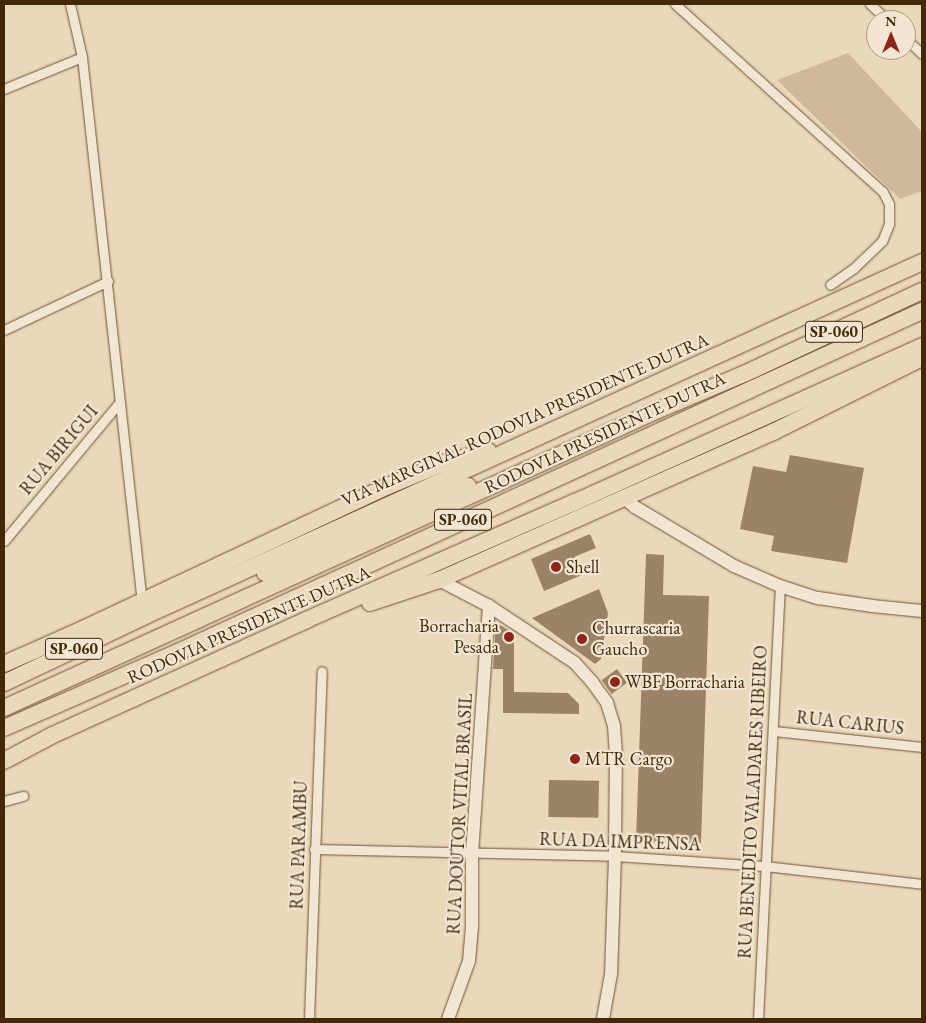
<!DOCTYPE html>
<html>
<head>
<meta charset="utf-8">
<style>
  body { margin:0 }
  #map { position:relative; width:926px; height:1023px; overflow:hidden; background:#ebd7ba; font-family:"EB Garamond",serif }
  div>[style] { position:absolute }
  [style*='--x'] { left:calc(var(--x)*1px); top:calc(var(--y)*1px); width:calc(var(--w)*1px); rotate:calc(var(--a)*1deg) }
  .green>* { inset:0; background:#ceb99c }
  .building>* { inset:0; background:#9a8366; transform-origin:0 0 }
  .roads { filter:drop-shadow(0 0 1px #6c5436) drop-shadow(0 0 1px #6c5436) }
  .street>* { height:9px; margin:-4.5px; padding:0 4.5px; transform-origin:4.5px; border-radius:4.5px; background:#f2e5d2 }
  .secondary>* { height:12px; margin:-6px; padding:0 6px; transform-origin:6px; border-radius:6px; background:#f2e5d2 }
  .highway>* { height:16px; margin:-8px; padding:0 8px; transform-origin:8px; border-radius:8px; background:#ebd7ba }
  .dots>* { width:14px; height:14px; translate:-50% -50%; box-sizing:border-box; border:2px solid #f2e5d2; border-radius:50% }
  span { translate:-50% -50%; white-space:nowrap; text-align:center; line-height:1.15; -webkit-text-stroke:4.5px #f2e5d2; paint-order:stroke }
  .shield-label span { padding:1px 4px; background:#f2e5d2; border:1px solid; border-radius:4px; -webkit-text-stroke-width:0 }
  .shield-label { font-size:16px; color:#42290a; font-weight:700 }
  .street-label { font-size:18px; color:#42290a }
  .poi-label { font-size:18px; color:#42290a }
  .left { translate:0 -50%; text-align:left }
  .right { translate:-100% -50%; text-align:right }
  .frame { position:absolute; inset:0; border:5px solid #42290a; pointer-events:none }
  .north { position:absolute; left:866px; top:10px; width:50px; height:50px; box-sizing:border-box; background:#f2e5d2; border:1px solid #ac9a82; border-radius:50%; rotate:0deg; font-size:14px; font-weight:700; line-height:20px; text-align:center; color:#42290a }
  .north::after { content:''; display:block; margin:auto; width:18px; height:22px; background:#8f2418; clip-path:polygon(50% 0,100% 100%,50% 72%,0 100%) }
</style>
</head>
<body>
<div id="map">
  <div class="green">
    <i style="clip-path:polygon(848px 53px,922px 132px,922px 191px,900px 199px,777px 80px)"></i>
  </div>
  <div class="building">
    <i style="clip-path:polygon(790px 455px,864px 468px,847px 563px,771px 551px,774px 536px,740px 529px,753px 466px,786px 472px)"></i>
    <i style="clip-path:polygon(590px 534px,596px 548px,574px 557px,582px 575px,544px 591px,531px 559px)"></i>
    <i style="clip-path:polygon(646px 554px,664px 555px,663px 595px,709px 596px,701px 843px,636px 841px)"></i>
    <i style="clip-path:polygon(599px 589px,608px 613px,601px 659px,595px 664px,532px 618px)"></i>
    <i style="clip-path:polygon(496px 623px,514px 633px,514px 692px,568px 693px,579px 704px,579px 714px,503px 713px,503px 669px,493px 669px)"></i>
    <i style="left:617px;top:669px;width:17px;height:19px;rotate:54deg"></i>
    <i style="left:549px;top:780px;width:50px;height:37px;rotate:1deg"></i>
  </div>
  <div class="roads">
    <div class="street">
      <i style="--x:70;--y:4;--w:54;--a:77.2"></i>
      <i style="--x:82;--y:57;--w:540;--a:83.73"></i>
      <i style="--x:675;--y:4;--w:280;--a:42.1"></i>
      <i style="--x:883;--y:192;--w:13;--a:63"></i>
      <i style="--x:889;--y:204;--w:20;--a:90"></i>
      <i style="--x:889;--y:224;--w:18;--a:112"></i>
      <i style="--x:882;--y:241;--w:39;--a:136"></i>
      <i style="--x:854;--y:268;--w:29;--a:145"></i>
      <i style="--x:870;--y:4;--w:23;--a:43"></i>
      <i style="--x:906;--y:39;--w:22;--a:43"></i>
      <i style="--x:4;--y:89;--w:84;--a:-22.3"></i>
      <i style="--x:4;--y:330;--w:115;--a:-25.2"></i>
      <i style="--x:4;--y:541;--w:181;--a:-50.2"></i>
      <i style="--x:774;--y:731;--w:149;--a:6.2"></i>
      <i style="--x:4;--y:801;--w:20;--a:-15"></i>
      <i style="--x:314;--y:849;--w:301;--a:1.3"></i>
      <i style="--x:615;--y:856;--w:150;--a:3.8"></i>
      <i style="--x:765;--y:866;--w:158;--a:6.5"></i>
      <i style="--x:309;--y:1019;--w:348;--a:-87.9"></i>
      <i style="--x:758;--y:1019;--w:434;--a:-87.1"></i>
    </div>
    <div class="secondary">
      <i style="--x:623;--y:497;--w:16;--a:40"></i>
      <i style="--x:635;--y:507;--w:115;--a:30.8"></i>
      <i style="--x:734;--y:566;--w:50;--a:23.5"></i>
      <i style="--x:780;--y:586;--w:40;--a:18"></i>
      <i style="--x:818;--y:598;--w:55;--a:8.4"></i>
      <i style="--x:872;--y:606;--w:50;--a:5.7"></i>
      <i style="--x:439;--y:580;--w:56;--a:27.5"></i>
      <i style="--x:489;--y:606;--w:103;--a:33.5"></i>
      <i style="--x:575;--y:663;--w:25;--a:48"></i>
      <i style="--x:592;--y:682;--w:26;--a:54"></i>
      <i style="--x:607;--y:703;--w:24;--a:73"></i>
      <i style="--x:614;--y:726;--w:27;--a:86"></i>
      <i style="--x:616;--y:753;--w:103;--a:90.6"></i>
      <i style="--x:615;--y:856;--w:118;--a:91.9"></i>
      <i style="--x:611;--y:974;--w:46;--a:100.1"></i>
      <i style="--x:448;--y:1019;--w:62;--a:-70.1"></i>
      <i style="--x:469;--y:961;--w:34;--a:-85"></i>
      <i style="--x:472;--y:927;--w:73;--a:-90"></i>
      <i style="--x:472;--y:854;--w:249;--a:-86.1"></i>
    </div>
    <div class="highway">
      <i style="--x:265;--y:573;--w:221;--a:-23.2"></i>
      <i style="--x:370;--y:603;--w:73;--a:-18.4"></i>
      <i style="--x:439;--y:580;--w:365;--a:-23.9"></i>
      <i style="--x:773;--y:432;--w:166;--a:-26.4"></i>
      <i style="--x:4;--y:664;--w:74;--a:-23.8"></i>
      <i style="--x:72;--y:634;--w:349;--a:-25.1"></i>
      <i style="--x:388;--y:486;--w:57;--a:-22.5"></i>
      <i style="--x:441;--y:464;--w:49;--a:-15.5"></i>
      <i style="--x:4;--y:683;--w:156;--a:-25.4"></i>
      <i style="--x:145;--y:616;--w:854;--a:-24.49"></i>
      <i style="--x:4;--y:708;--w:709;--a:-24.5"></i>
      <i style="--x:649;--y:414;--w:105;--a:-22.9"></i>
      <i style="--x:746;--y:373;--w:194;--a:-25"></i>
      <i style="--x:4;--y:728;--w:192;--a:-23.6"></i>
      <i style="--x:180;--y:651;--w:816;--a:-24.62"></i>
      <i style="--x:4;--y:761;--w:55;--a:-28"></i>
      <i style="--x:53;--y:735;--w:278;--a:-24.4"></i>
      <i style="--x:306;--y:620;--w:292;--a:-23.7"></i>
      <i style="--x:573;--y:503;--w:383;--a:-24.2"></i>
    </div>
  </div>
  <div class="dots">
    <i style="left:556px;top:567px;background:#8f2418"></i>
    <i style="left:509px;top:637px;background:#8f2418"></i>
    <i style="left:582px;top:639px;background:#8f2418"></i>
    <i style="left:615px;top:682px;background:#8f2418"></i>
    <i style="left:575px;top:759px;background:#8f2418"></i>
  </div>
  <div class="shield-label">
    <span style="left:834px;top:332px">SP-060</span>
    <span style="left:463px;top:520px">SP-060</span>
    <span style="left:74px;top:649px">SP-060</span>
  </div>
  <div class="street-label">
    <span style="left:525px;top:420px;rotate:-24deg">VIA MARGINAL RODOVIA PRESIDENTE DUTRA</span>
    <span style="left:605px;top:433px;rotate:-25deg">RODOVIA PRESIDENTE DUTRA</span>
    <span style="left:59px;top:450px;rotate:-50deg">RUA BIRIGUI</span>
    <span style="left:249px;top:625px;rotate:-24deg">RODOVIA PRESIDENTE DUTRA</span>
    <span style="left:850px;top:723px;rotate:6deg">RUA CARIUS</span>
    <span style="left:753px;top:802px;rotate:-87deg">RUA BENEDITO VALADARES RIBEIRO</span>
    <span style="left:460px;top:814px;rotate:-87deg">RUA DOUTOR VITAL BRASIL</span>
    <span style="left:620px;top:842px;rotate:2deg">RUA DA IMPRENSA</span>
    <span style="left:299px;top:845px;rotate:-88deg">RUA PARAMBU</span>
  </div>
  <div class="poi-label">
    <span class="left" style="left:566px;top:567px">Shell</span>
    <span class="right" style="left:499px;top:637px">Borracharia<br>Pesada</span>
    <span class="left" style="left:592px;top:639px">Churrascaria<br>Gaucho</span>
    <span class="left" style="left:625px;top:682px">WBF Borracharia</span>
    <span class="left" style="left:585px;top:759px">MTR Cargo</span>
  </div>
  <div class="frame"></div>
  <div class="north">N</div>
</div>
</body>
</html>
